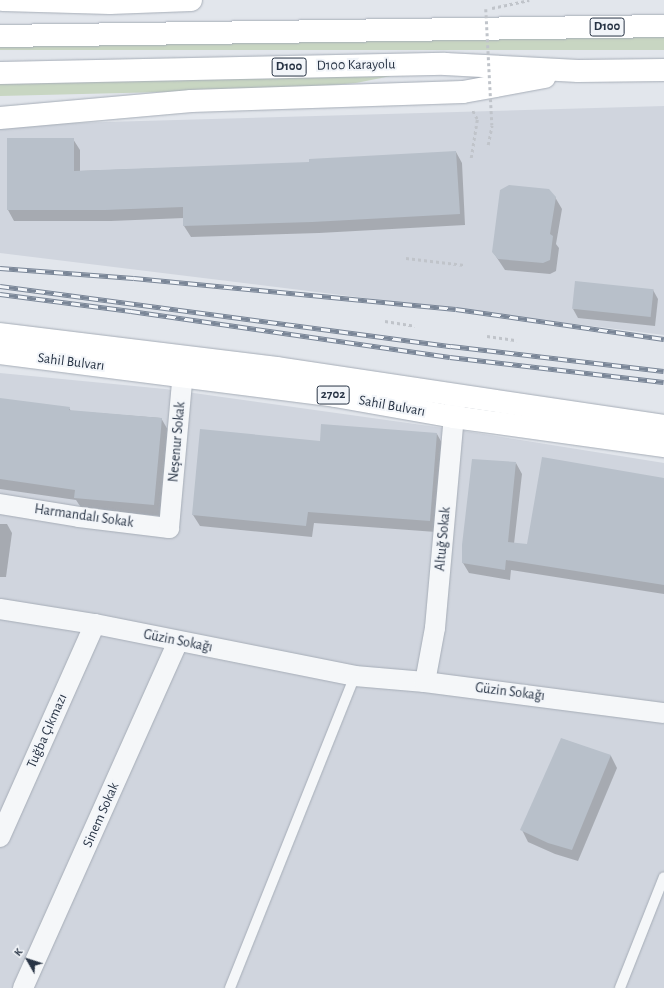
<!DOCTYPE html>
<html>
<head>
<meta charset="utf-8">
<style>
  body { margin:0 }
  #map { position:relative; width:664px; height:988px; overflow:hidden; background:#e2e6ec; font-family:"Alegreya Sans",sans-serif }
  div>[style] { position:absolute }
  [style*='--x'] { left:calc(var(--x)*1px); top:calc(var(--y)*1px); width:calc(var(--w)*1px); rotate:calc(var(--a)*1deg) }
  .built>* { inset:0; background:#d0d5de }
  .green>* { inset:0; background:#c8d6c2; transform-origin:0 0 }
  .shadow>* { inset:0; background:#0003 }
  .building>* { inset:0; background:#b8c0ca; transform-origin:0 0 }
  .path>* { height:2.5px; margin-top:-1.25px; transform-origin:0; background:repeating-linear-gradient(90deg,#c0c4ca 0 3px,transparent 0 6px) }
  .roads { filter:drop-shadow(0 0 1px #a6adb7) drop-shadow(0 0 1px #a6adb7) }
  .lane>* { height:10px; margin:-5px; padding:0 5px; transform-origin:5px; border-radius:5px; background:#f5f7f9 }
  .street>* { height:20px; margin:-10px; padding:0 10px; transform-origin:10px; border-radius:10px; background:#f5f7f9 }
  .secondary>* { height:22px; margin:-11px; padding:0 11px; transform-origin:11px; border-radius:11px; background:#fff }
  .highway>* { height:22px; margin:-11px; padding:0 11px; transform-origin:11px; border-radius:11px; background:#fff }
  .rail>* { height:4.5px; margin-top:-2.25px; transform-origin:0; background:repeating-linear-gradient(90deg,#f2f5f9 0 9px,#7a8697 0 18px); box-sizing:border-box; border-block:1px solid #7a8697 }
  .path-bridge>* { height:2.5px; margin-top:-1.25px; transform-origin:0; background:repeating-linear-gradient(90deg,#c0c4ca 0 3px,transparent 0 6px) }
  span { translate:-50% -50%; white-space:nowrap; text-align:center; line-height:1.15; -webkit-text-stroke:4px #f2f5f9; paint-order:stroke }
  .shield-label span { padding:1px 3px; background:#f2f5f9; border:1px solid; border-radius:3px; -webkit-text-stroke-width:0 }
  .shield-label { font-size:13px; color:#283445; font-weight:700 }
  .street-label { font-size:14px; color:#283445 }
  .north { position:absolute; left:8px; top:940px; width:40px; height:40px; -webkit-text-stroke:3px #f2f5f9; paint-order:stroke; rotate:309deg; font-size:11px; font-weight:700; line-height:16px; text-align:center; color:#283445 }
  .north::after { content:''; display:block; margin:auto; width:14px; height:18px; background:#283445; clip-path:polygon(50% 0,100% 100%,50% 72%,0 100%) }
</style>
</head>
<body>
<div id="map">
  <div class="built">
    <i style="clip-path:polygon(664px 106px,664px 335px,0 253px,0 125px)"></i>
    <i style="clip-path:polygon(0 373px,165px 389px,465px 431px,664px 463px,664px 988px,0 988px)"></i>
  </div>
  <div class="green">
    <i style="left:664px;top:36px;width:14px;height:664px;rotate:90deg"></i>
    <i style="clip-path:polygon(406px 73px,356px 83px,287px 89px,0 96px,0 82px)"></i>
  </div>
  <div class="shadow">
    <i style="clip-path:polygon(73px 139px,80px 150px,80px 171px,310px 163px,456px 152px,462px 163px,465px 225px,319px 233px,191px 237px,184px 226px,184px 218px,111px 221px,14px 221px,8px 210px)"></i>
    <i style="clip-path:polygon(555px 197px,562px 209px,556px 244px,559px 248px,556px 271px,550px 274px,505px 270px,493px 252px)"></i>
    <i style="clip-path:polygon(653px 290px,658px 299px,655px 326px,578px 318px,573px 309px)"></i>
    <i style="clip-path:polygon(0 406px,69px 408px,71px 411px,161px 418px,168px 430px,160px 516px,82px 509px,76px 500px,0 489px)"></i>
    <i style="clip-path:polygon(437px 434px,443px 445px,436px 532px,314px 523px,312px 537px,200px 526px,193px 515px,320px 442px)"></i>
    <i style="clip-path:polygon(516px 463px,522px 474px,514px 544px,528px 546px,664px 479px,664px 594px,511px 570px,510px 580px,469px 573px,463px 563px)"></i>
    <i style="clip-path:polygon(0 524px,7px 524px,12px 533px,6px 577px,0 577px)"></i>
    <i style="clip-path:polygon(562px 739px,611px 756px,617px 768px,578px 861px,555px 854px,528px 842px,522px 830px)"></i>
  </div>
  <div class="building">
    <i style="clip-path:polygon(7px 138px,74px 138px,74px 171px,309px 162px,309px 159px,456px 151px,460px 214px,312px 222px,183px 226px,183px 207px,105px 210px,7px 210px)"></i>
    <i style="clip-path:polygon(509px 185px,549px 189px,556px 197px,550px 234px,553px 236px,550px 260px,543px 263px,498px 259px,492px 252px,500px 190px)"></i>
    <i style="left:575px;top:281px;width:79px;height:28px;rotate:6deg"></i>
    <i style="clip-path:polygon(0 398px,70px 407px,69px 410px,162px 418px,154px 505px,74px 498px,75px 490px,0 479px)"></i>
    <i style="clip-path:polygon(321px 424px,437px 433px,430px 521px,308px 512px,306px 526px,192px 515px,200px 429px,320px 441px)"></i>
    <i style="clip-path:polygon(542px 457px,664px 478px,664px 585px,506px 560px,505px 570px,462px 563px,462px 545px,472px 459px,516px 462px,508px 542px,527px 544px)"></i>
    <i style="clip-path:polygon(561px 738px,611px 755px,572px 850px,548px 843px,520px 830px)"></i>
  </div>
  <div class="path">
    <i style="--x:492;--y:8;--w:38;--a:-12"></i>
    <i style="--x:488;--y:145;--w:20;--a:-79"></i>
    <i style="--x:471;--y:158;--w:39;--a:-81"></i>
    <i style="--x:477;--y:119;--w:10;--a:-119"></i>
    <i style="--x:406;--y:258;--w:59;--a:6.8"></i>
    <i style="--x:385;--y:321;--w:30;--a:9"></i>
    <i style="--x:487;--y:336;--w:30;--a:8"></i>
  </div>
  <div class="roads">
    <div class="lane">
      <i style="--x:230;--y:988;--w:336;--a:-68.2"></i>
      <i style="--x:620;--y:988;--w:119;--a:-68.4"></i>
    </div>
    <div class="street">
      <i style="--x:0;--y:504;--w:80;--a:9.3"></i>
      <i style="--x:79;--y:517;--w:91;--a:7"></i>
      <i style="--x:169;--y:528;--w:169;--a:-84.9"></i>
      <i style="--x:0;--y:609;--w:96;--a:9"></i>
      <i style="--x:95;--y:624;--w:265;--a:11.3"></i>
      <i style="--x:355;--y:676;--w:70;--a:4.9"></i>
      <i style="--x:425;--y:682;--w:241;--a:7.4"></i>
      <i style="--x:425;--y:682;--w:55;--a:-79.5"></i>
      <i style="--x:435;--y:628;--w:227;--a:-84.9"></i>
      <i style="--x:0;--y:837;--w:233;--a:-66"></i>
      <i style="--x:23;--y:988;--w:379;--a:-65.9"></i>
    </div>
    <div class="secondary">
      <i style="--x:3;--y:0;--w:107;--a:1.6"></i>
      <i style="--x:110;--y:3;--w:81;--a:-2.1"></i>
    </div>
    <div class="highway">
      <i style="--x:0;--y:36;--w:664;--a:-0.86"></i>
      <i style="--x:0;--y:73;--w:445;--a:-1.2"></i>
      <i style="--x:445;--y:64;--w:133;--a:3"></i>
      <i style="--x:578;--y:71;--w:86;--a:-0.7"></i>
      <i style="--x:0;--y:118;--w:192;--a:-5.1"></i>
      <i style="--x:191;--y:101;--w:272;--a:-1.9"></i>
      <i style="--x:463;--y:92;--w:83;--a:-10.4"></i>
      <i style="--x:0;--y:334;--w:278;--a:7"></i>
      <i style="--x:276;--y:368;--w:392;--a:8.5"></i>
      <i style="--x:0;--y:353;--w:338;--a:7.3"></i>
      <i style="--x:335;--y:396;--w:121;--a:10"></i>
      <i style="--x:454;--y:417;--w:212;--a:7.9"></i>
    </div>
  </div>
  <div class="rail">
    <i style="--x:0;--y:268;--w:134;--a:4.3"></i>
    <i style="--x:134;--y:278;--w:323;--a:5.5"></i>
    <i style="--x:456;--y:309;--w:210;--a:8.2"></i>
    <i style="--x:0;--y:286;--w:455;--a:7.6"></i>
    <i style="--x:451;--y:346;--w:214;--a:6.7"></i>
    <i style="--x:0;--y:294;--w:132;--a:7.4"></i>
    <i style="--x:131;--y:311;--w:322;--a:8.2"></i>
    <i style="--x:450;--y:357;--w:215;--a:6.7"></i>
  </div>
  <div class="path-bridge">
    <i style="--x:486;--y:9;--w:116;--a:87"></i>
  </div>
  <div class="shield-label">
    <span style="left:607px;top:27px">D100</span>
    <span style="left:289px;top:67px">D100</span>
    <span style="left:333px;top:395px">2702</span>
  </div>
  <div class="street-label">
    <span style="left:356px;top:65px;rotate:-1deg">D100 Karayolu</span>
    <span style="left:71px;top:362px;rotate:7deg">Sahil Bulvarı</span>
    <span style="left:392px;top:406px;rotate:10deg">Sahil Bulvarı</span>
    <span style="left:177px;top:442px;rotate:-85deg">Neşenur Sokak</span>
    <span style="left:84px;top:516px;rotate:8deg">Harmandalı Sokak</span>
    <span style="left:443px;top:539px;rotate:-85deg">Altuğ Sokak</span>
    <span style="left:178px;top:641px;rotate:11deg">Güzin Sokağı</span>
    <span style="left:510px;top:692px;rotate:7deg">Güzin Sokağı</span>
    <span style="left:47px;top:731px;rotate:-66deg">Tuğba Çıkmazı</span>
    <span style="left:101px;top:815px;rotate:-66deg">Sinem Sokak</span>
  </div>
  <div class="north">K</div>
</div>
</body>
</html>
